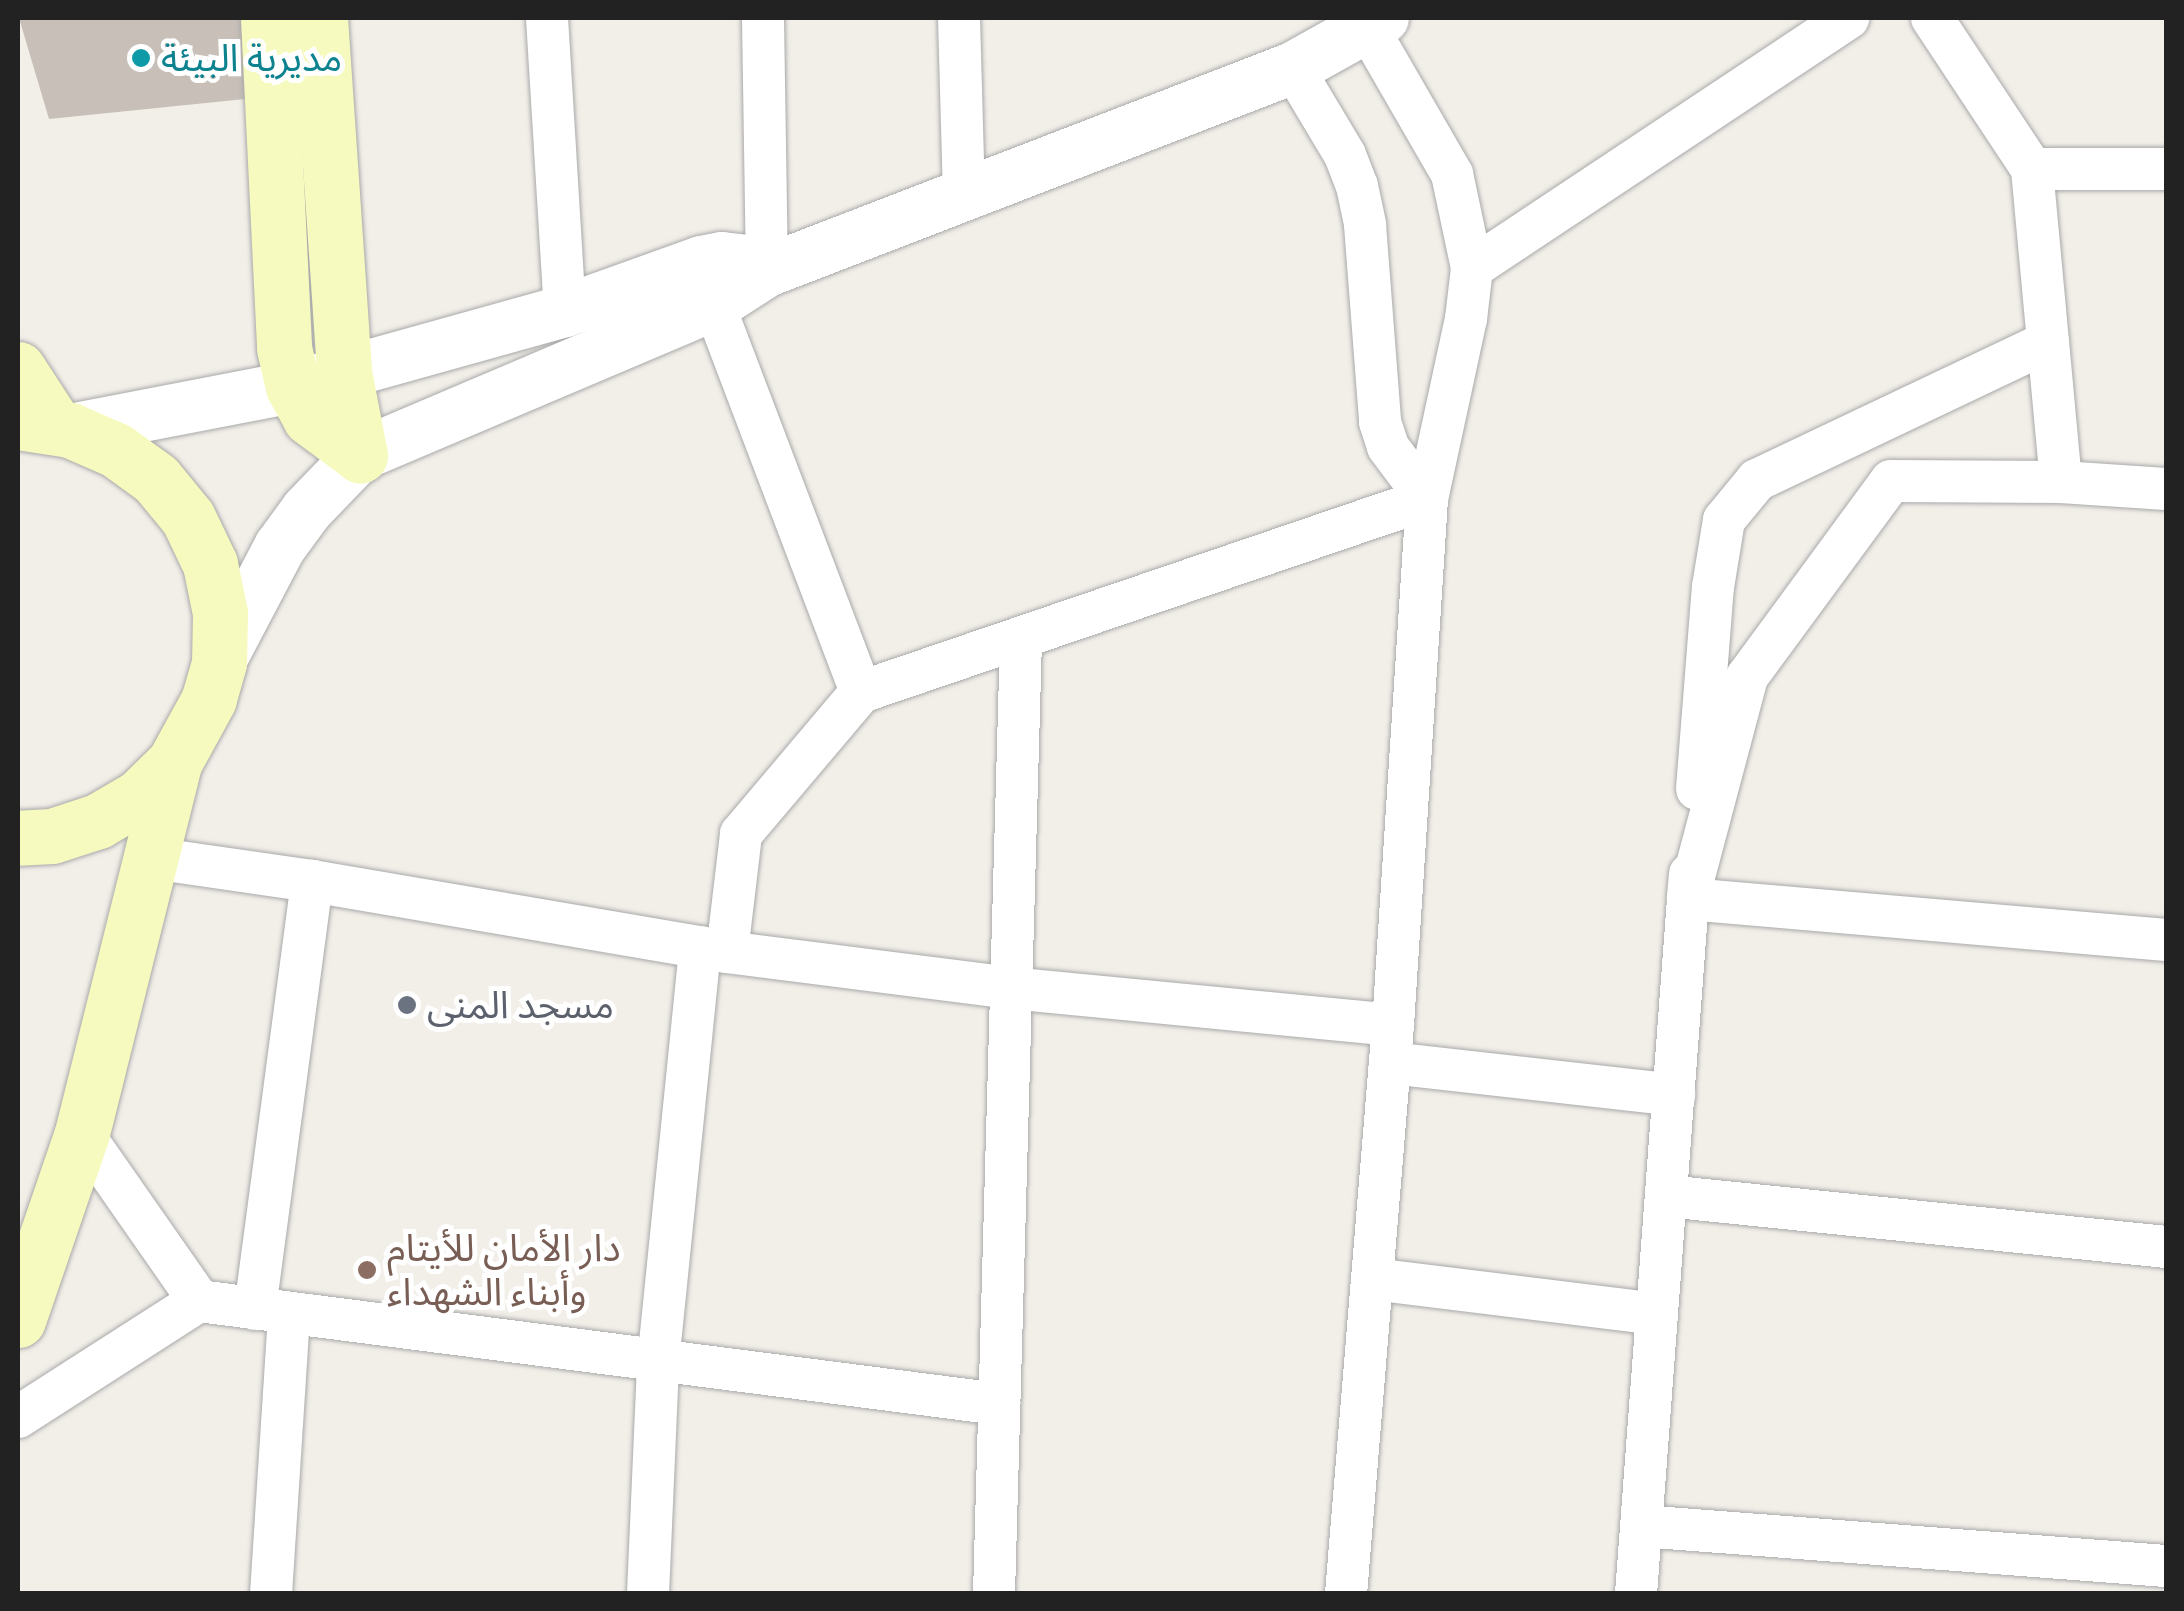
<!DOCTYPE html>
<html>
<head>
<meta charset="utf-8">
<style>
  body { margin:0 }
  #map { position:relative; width:2184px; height:1611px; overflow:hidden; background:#f2efe9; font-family:"Titillium Web","Noto Sans Arabic",sans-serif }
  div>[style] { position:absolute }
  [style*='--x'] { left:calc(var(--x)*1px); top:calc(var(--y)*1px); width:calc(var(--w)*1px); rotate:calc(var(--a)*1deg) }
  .building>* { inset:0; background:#c7bfb8 }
  .roads { filter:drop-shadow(0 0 2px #a9a9a9) drop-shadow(0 0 2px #a9a9a9) }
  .minor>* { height:42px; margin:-21px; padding:0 21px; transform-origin:21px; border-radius:21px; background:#fff }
  .tertiary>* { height:52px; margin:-26px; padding:0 26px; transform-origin:26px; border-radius:26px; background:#fff }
  .secondary>* { height:55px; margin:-27.5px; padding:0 27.5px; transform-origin:27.5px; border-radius:27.5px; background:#f7fabf }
  .dots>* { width:28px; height:28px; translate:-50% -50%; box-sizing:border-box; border:5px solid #fff; border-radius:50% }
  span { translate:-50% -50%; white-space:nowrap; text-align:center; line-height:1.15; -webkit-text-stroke:10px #fff; paint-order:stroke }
  .culture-label { font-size:38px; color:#0d838f }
  .left { translate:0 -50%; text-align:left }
  .worship-label { font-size:38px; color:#5b616d }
  .education-label { font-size:38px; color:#785e54 }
  .frame { position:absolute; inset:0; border:20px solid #222; pointer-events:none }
</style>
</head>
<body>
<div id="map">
  <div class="building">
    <i style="clip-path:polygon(19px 18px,247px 18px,255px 98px,49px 119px)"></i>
  </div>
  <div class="roads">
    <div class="minor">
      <i style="--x:547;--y:18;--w:294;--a:86.5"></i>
      <i style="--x:763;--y:18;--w:253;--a:89.1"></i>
      <i style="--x:959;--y:18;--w:178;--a:88.4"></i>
      <i style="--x:1932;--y:18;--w:181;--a:56.5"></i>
      <i style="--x:1293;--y:68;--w:101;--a:59.1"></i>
      <i style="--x:1345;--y:155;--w:33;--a:69"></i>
      <i style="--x:1357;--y:186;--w:40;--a:78"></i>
      <i style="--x:1365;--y:225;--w:198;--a:85.6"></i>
      <i style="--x:1380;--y:422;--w:26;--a:72"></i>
      <i style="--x:1388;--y:447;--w:65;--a:53.1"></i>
      <i style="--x:1472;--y:268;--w:452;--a:-33.6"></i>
      <i style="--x:714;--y:305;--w:414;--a:69.2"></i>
      <i style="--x:2061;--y:482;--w:314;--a:-95.3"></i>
      <i style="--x:2032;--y:169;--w:134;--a:0"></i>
      <i style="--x:1697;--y:789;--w:203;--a:-85.5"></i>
      <i style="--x:1713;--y:587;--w:68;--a:-80.7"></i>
      <i style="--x:1724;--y:520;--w:52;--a:-50.5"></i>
      <i style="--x:1757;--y:480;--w:322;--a:-25.4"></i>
      <i style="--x:152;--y:858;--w:162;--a:8.2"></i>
      <i style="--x:312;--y:881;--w:420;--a:9.7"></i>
      <i style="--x:1690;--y:874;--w:25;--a:95"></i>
      <i style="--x:1688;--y:899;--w:480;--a:4.9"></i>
      <i style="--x:1393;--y:1025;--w:384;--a:-174.5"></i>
      <i style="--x:1011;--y:988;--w:286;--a:-172.8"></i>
      <i style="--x:727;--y:952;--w:119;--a:-83.2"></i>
      <i style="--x:741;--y:834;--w:186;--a:-49.8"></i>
      <i style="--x:861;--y:692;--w:598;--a:-18.83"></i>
      <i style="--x:1390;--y:1063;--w:286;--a:6.4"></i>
      <i style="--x:82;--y:1133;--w:205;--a:55.1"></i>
      <i style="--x:1666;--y:1196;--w:503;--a:5.82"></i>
      <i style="--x:1372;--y:1279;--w:286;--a:7"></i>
      <i style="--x:255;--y:1309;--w:432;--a:-82.4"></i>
      <i style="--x:18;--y:1417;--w:215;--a:-32.7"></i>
      <i style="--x:199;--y:1301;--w:807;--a:7.34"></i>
      <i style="--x:1641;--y:1526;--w:527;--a:4.36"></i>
      <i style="--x:271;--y:1594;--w:281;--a:-86.3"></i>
      <i style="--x:648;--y:1594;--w:231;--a:-87.5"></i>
      <i style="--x:658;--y:1363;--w:418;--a:-84.2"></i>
      <i style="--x:994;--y:1594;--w:954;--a:-88.38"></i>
      <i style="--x:1346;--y:1594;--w:571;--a:-85.28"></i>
      <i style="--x:1393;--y:1025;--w:527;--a:-86.3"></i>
      <i style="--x:1427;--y:499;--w:184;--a:-77.8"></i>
      <i style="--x:1466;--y:319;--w:51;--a:-83.3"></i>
      <i style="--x:1472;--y:268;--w:96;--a:-102"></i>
      <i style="--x:1452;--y:174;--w:180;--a:-120"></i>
      <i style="--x:1636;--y:1594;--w:697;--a:-85.72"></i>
      <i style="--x:1688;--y:899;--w:230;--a:-75.1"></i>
      <i style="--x:1747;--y:677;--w:243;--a:-53.7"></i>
      <i style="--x:1891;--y:481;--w:170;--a:0.3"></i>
      <i style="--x:2061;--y:482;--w:105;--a:3.8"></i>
    </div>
    <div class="tertiary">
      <i style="--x:70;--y:430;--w:227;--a:-10.9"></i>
      <i style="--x:293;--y:387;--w:282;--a:-15.6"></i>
      <i style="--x:565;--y:311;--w:145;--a:-19.8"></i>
      <i style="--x:701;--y:262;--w:21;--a:-11"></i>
      <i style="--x:722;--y:258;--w:24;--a:7"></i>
      <i style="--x:746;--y:261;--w:23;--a:25"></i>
      <i style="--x:219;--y:663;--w:131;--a:-62.3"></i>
      <i style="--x:280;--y:547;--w:46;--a:-53.9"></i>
      <i style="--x:307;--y:510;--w:76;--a:-46.1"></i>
      <i style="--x:360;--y:455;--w:384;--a:-23"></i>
      <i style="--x:714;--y:305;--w:63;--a:-32.7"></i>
      <i style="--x:767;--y:271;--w:564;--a:-21.1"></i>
      <i style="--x:1293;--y:68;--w:103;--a:-29.1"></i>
    </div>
    <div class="secondary">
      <i style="--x:268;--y:18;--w:330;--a:87.2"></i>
      <i style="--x:284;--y:348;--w:40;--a:77"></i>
      <i style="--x:293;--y:387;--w:35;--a:61"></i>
      <i style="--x:310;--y:418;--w:62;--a:36.5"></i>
      <i style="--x:320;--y:18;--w:355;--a:86.1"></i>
      <i style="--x:344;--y:372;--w:85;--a:79.1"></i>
      <i style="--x:18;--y:369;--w:68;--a:57"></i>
      <i style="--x:18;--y:422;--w:53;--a:8.7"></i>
      <i style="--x:70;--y:430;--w:50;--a:23.5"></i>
      <i style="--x:116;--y:450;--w:49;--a:35.9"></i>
      <i style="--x:156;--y:479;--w:50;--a:50.6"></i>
      <i style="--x:188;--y:518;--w:51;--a:64.4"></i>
      <i style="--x:210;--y:564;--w:50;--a:78.5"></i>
      <i style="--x:220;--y:613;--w:50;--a:91.1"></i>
      <i style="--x:219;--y:663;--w:37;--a:106"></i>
      <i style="--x:209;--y:699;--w:73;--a:118.7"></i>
      <i style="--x:174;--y:763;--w:49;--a:135.8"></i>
      <i style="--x:139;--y:797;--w:48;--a:149.7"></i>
      <i style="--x:98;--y:821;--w:48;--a:161.9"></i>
      <i style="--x:52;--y:836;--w:34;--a:177"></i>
      <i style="--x:18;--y:1320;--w:198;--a:-71.1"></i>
      <i style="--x:82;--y:1133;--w:381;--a:-76"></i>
    </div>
  </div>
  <div class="dots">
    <i style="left:141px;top:58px;background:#0f9aa8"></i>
    <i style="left:407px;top:1005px;background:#6b7280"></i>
    <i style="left:367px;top:1270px;background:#8d6e63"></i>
  </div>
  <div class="culture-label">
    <span class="left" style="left:161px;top:58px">مديرية البيئة</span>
  </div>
  <div class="worship-label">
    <span class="left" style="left:427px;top:1005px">مسجد المنى</span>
  </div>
  <div class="education-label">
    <span class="left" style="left:387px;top:1270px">دار الأمان للأيتام<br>وأبناء الشهداء</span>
  </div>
  <div class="frame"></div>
</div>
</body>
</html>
